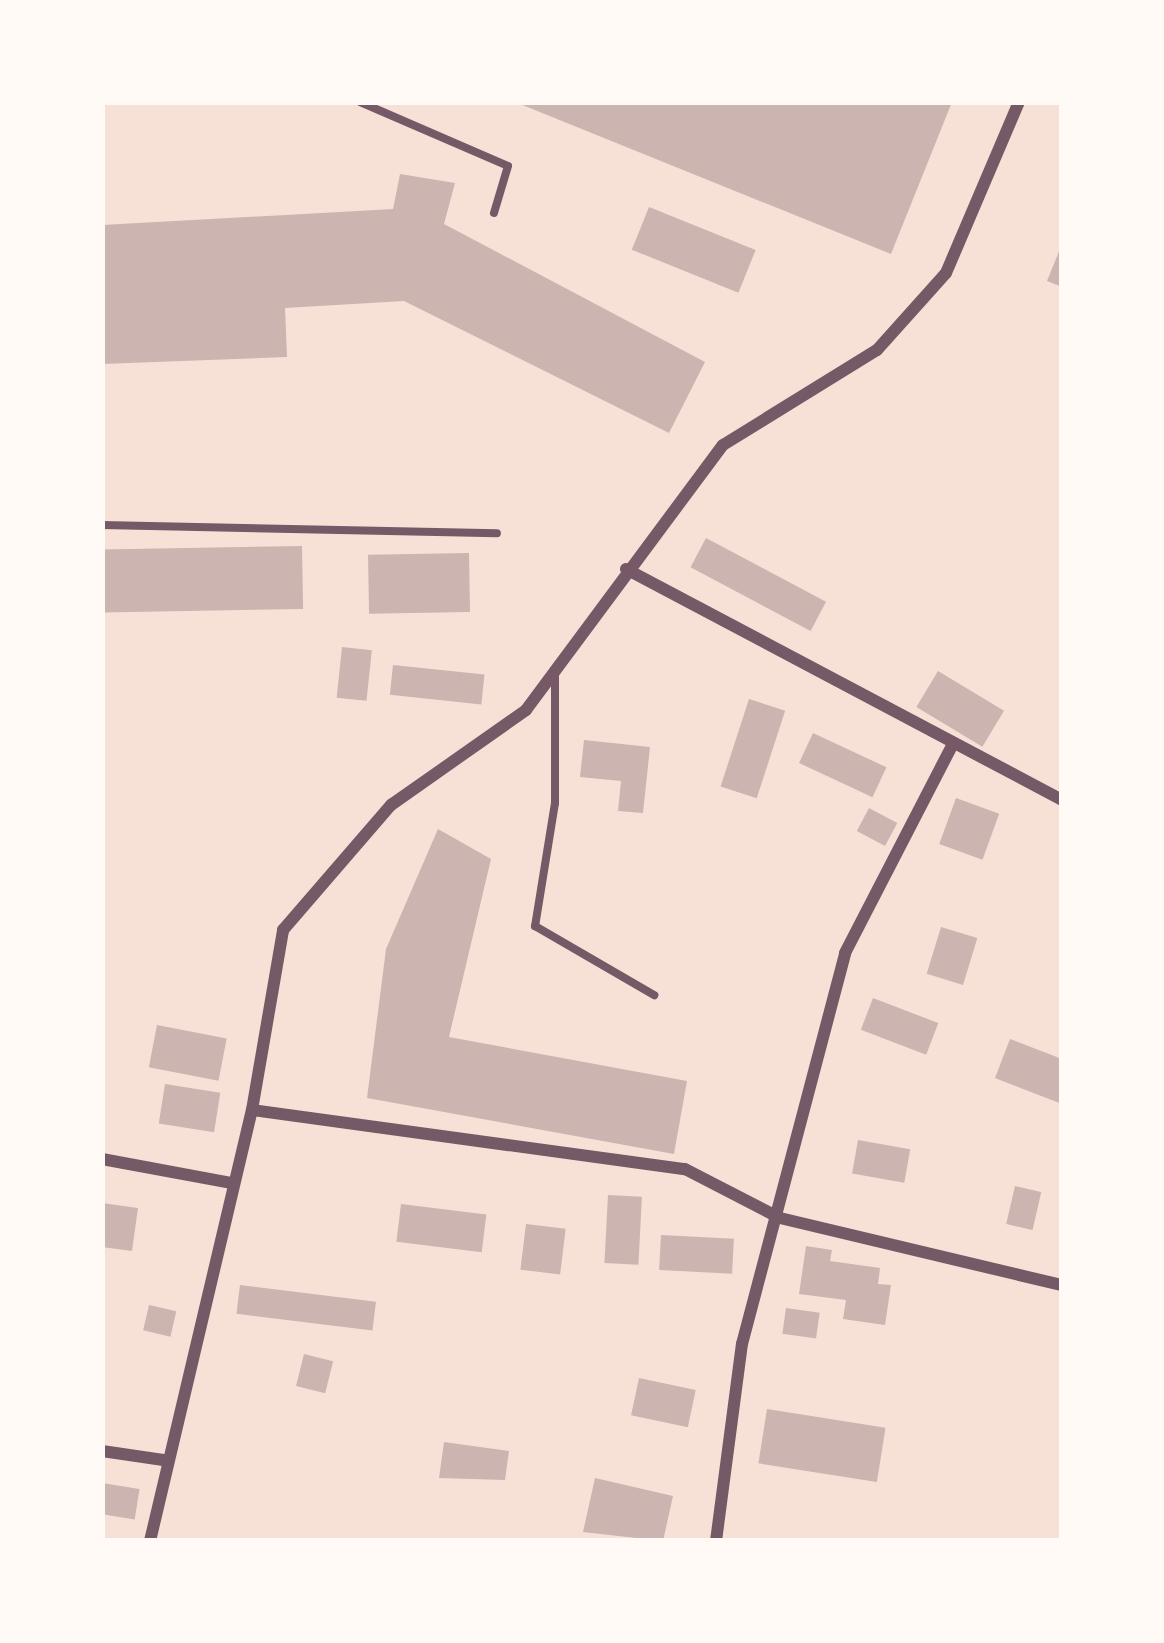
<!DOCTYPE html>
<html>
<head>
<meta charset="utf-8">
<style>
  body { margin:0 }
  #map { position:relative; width:1164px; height:1643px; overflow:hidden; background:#f7e1d7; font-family:Helvetica,sans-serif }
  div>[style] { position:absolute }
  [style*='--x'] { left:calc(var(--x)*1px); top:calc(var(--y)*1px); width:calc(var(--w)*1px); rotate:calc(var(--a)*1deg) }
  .building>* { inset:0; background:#ccb4b1; transform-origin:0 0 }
  .service>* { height:8px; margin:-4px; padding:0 4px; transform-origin:4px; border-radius:4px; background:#755966 }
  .minor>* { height:12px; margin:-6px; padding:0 6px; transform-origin:6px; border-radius:6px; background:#755966 }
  span { translate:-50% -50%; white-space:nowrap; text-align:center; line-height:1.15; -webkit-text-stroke:10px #fffaf5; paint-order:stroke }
  .frame { position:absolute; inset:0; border:105px solid #fffaf5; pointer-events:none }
</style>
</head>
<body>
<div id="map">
  <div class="building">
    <i style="clip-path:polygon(515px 102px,952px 102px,891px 254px)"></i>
    <i style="clip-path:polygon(400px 174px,455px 183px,444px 224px,705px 362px,669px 433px,404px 301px,285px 308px,287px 357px,102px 364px,102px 225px,393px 209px)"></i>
    <i style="left:649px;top:207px;width:115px;height:46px;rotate:22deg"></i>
    <i style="clip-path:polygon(1062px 244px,1062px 287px,1047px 281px)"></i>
    <i style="left:706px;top:538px;width:136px;height:33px;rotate:28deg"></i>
    <i style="left:302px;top:546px;width:63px;height:200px;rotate:89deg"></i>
    <i style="left:469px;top:553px;width:59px;height:101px;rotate:89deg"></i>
    <i style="left:342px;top:647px;width:30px;height:51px;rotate:6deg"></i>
    <i style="left:393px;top:665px;width:92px;height:30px;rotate:6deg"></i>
    <i style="left:938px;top:671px;width:77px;height:42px;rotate:31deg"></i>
    <i style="left:749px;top:699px;width:38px;height:92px;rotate:18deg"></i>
    <i style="left:813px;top:733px;width:81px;height:33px;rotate:25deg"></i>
    <i style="clip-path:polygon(584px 740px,650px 747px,643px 813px,618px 811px,621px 781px,580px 777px)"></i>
    <i style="left:956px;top:798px;width:46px;height:49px;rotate:20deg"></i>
    <i style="left:869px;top:808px;width:32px;height:26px;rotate:28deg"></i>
    <i style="clip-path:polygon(438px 829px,491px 859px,449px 1037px,687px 1081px,674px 1154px,367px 1098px,386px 949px)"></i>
    <i style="left:941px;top:927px;width:38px;height:49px;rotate:17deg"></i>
    <i style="left:873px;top:998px;width:70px;height:34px;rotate:21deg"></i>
    <i style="left:157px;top:1025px;width:71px;height:43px;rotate:11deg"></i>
    <i style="clip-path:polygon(1010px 1039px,1062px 1059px,1062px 1104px,995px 1078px)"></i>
    <i style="left:165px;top:1084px;width:56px;height:40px;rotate:9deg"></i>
    <i style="left:858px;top:1140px;width:53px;height:34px;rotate:10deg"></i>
    <i style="left:1015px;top:1186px;width:27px;height:39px;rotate:13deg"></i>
    <i style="left:608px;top:1195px;width:34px;height:68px;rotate:3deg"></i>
    <i style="clip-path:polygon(102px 1203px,138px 1208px,132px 1251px,102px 1247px)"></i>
    <i style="left:401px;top:1204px;width:86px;height:38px;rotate:7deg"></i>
    <i style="left:526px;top:1224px;width:40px;height:46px;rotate:7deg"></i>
    <i style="left:661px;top:1235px;width:73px;height:35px;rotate:3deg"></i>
    <i style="clip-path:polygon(806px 1246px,832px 1250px,830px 1261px,880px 1268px,878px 1284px,891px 1285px,885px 1325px,843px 1319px,846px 1300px,799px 1294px)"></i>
    <i style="left:240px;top:1285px;width:137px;height:29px;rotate:7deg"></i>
    <i style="left:149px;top:1305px;width:28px;height:26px;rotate:13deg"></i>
    <i style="left:786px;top:1308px;width:34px;height:26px;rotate:8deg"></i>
    <i style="left:304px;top:1354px;width:30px;height:33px;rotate:14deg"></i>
    <i style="left:639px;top:1378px;width:58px;height:38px;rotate:12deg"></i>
    <i style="left:767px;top:1409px;width:120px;height:55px;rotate:9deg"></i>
    <i style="clip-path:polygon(444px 1442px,509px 1451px,505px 1480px,439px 1478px)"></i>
    <i style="clip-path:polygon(595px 1478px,673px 1496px,663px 1541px,583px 1532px)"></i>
    <i style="left:102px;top:1483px;width:38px;height:31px;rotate:9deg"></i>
  </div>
  <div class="service">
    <i style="--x:360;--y:102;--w:161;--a:23.4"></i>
    <i style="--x:508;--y:166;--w:49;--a:106.6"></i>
    <i style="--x:102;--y:525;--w:395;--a:1.2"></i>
    <i style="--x:555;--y:677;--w:126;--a:90"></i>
    <i style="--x:555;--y:803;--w:125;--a:99.2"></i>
    <i style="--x:535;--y:926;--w:138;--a:30.1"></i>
  </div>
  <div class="minor">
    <i style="--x:626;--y:569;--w:493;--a:27.9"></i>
    <i style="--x:252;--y:1110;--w:437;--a:7.8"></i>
    <i style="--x:685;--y:1169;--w:107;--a:27.3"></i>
    <i style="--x:780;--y:1218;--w:290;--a:13.4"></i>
    <i style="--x:102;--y:1159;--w:131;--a:10.5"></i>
    <i style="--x:102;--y:1451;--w:62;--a:8.4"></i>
    <i style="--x:150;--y:1541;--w:443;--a:-76.7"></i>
    <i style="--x:252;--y:1110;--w:183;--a:-80.2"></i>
    <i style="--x:283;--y:930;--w:165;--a:-49.2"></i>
    <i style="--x:391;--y:805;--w:165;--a:-35.1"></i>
    <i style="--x:526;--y:710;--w:330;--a:-53.4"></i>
    <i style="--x:723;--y:445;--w:181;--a:-31.7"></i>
    <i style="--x:877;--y:350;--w:103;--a:-48.1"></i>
    <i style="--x:946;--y:273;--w:186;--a:-66.9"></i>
    <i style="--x:716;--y:1541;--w:199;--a:-82.5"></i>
    <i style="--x:742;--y:1344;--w:404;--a:-75.2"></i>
    <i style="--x:845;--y:953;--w:235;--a:-62.7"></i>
  </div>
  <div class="frame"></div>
</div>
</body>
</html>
